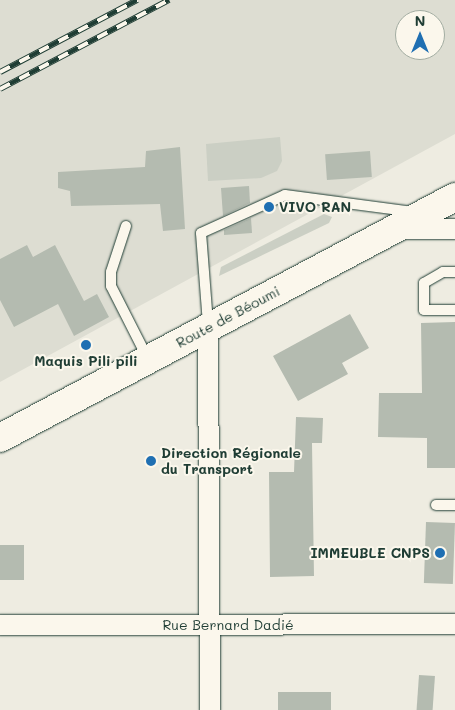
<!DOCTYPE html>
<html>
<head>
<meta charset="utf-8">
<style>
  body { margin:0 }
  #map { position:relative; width:455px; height:710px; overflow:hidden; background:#eeece1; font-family:Mali,sans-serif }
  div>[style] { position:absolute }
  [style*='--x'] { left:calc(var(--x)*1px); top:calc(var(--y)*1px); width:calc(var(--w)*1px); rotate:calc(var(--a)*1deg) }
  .built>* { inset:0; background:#ddddd2 }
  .green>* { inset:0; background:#cbcfc4 }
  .building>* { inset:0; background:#b4bbb0; transform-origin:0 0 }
  .roads { filter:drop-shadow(0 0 1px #1f3d34) drop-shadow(0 0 1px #1f3d34) }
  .lane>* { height:10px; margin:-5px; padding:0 5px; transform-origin:5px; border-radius:5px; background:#fbf7ec }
  .street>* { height:20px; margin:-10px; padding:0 10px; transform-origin:10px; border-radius:10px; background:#fbf7ec }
  .primary>* { height:28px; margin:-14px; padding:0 14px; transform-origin:14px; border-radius:14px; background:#fbf7ec }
  .rail>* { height:5.5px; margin-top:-2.75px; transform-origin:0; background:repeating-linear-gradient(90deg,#fbf7ec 0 11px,#1f3d34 0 22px); box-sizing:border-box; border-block:1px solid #1f3d34 }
  .dots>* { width:14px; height:14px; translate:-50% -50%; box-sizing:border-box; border:2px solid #fbf7ec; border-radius:50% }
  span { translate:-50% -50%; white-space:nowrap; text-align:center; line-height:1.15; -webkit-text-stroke:4px #fbf7ec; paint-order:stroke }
  .poi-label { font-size:14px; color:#1f3d34; font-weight:700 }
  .left { translate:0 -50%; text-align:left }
  .right { translate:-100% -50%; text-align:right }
  .street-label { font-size:14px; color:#1f3d34 }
  .north { position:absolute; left:395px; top:10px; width:50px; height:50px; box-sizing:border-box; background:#fbf7ec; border:1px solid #a3ada2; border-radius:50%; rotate:0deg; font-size:14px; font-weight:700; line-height:20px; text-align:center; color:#1f3d34 }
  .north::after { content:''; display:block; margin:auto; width:18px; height:22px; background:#1f6fb2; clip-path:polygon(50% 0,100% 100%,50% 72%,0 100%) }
</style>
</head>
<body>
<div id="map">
  <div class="built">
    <i style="clip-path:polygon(evenodd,0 0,455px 0,455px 134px,0 382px,0 0,405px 20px,435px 20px,435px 50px,405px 50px,405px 20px)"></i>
  </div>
  <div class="green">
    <i style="clip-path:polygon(280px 137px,282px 161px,277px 171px,261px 178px,208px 181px,206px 144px)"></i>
    <i style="clip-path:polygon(324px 214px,332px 217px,329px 223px,219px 276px,221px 267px)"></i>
  </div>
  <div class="building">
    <i style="clip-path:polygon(180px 147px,185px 229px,163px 231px,160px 204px,71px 206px,70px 191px,58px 188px,58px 172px,145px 167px,146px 151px)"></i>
    <i style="left:370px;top:151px;width:26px;height:45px;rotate:86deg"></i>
    <i style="clip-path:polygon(249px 186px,250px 203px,223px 216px,221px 188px)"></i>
    <i style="clip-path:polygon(251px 218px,252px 233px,224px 235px,224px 230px)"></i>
    <i style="clip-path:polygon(27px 245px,33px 257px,55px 245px,84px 301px,97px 294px,109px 317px,74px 336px,58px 304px,14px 327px,0 300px,0 259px)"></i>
    <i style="clip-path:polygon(350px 314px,369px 348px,342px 363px,348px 374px,298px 401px,273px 356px)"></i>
    <i style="clip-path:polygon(455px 322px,455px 468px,427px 468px,427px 438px,378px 437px,379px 393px,422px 393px,421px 323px)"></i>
    <i style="clip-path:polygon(296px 417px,323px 418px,322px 443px,312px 443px,314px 576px,270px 577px,269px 472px,294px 472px)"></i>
    <i style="left:426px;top:522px;width:29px;height:61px;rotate:2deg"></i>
    <i style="left:0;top:545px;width:24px;height:35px"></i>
    <i style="left:419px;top:675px;width:16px;height:35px;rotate:4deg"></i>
    <i style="left:278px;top:692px;width:53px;height:18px"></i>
  </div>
  <div class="roads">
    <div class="lane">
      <i style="--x:126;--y:226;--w:48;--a:108.1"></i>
      <i style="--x:111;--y:272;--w:14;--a:90"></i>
      <i style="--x:111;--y:286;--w:82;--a:63.1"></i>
      <i style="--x:455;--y:272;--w:12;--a:180"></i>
      <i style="--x:443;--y:272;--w:22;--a:150"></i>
      <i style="--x:424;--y:283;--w:27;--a:90"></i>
      <i style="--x:424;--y:310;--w:31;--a:0"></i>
      <i style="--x:208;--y:324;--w:91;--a:-94.4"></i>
      <i style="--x:201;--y:233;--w:92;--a:-24.3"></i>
      <i style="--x:285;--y:195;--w:131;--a:7.5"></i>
      <i style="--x:436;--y:505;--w:19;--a:0"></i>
    </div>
    <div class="street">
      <i style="--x:397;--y:229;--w:58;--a:0"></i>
      <i style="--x:208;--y:328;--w:382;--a:89.7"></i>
      <i style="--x:0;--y:625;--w:455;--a:-0.1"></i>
    </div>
    <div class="primary">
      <i style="--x:0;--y:438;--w:515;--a:-27.91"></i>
    </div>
  </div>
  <div class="rail">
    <i style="--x:0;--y:72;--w:155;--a:-27.7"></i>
    <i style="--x:0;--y:89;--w:191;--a:-27.8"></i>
  </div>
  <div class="dots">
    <i style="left:269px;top:207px;background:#1f6fb2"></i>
    <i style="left:86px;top:345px;background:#1f6fb2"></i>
    <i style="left:151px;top:461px;background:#1f6fb2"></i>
    <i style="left:440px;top:553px;background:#1f6fb2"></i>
  </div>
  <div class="poi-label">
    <span class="left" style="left:279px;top:207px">VIVO RAN</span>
    <span style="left:86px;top:361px">Maquis Pili pili</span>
    <span class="left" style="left:161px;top:461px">Direction Régionale<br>du Transport</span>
    <span class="right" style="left:430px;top:553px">IMMEUBLE CNPS</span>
  </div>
  <div class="street-label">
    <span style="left:228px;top:317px;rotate:-28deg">Route de Béoumi</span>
    <span style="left:228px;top:625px">Rue Bernard Dadié</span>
  </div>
  <div class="north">N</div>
</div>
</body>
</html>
